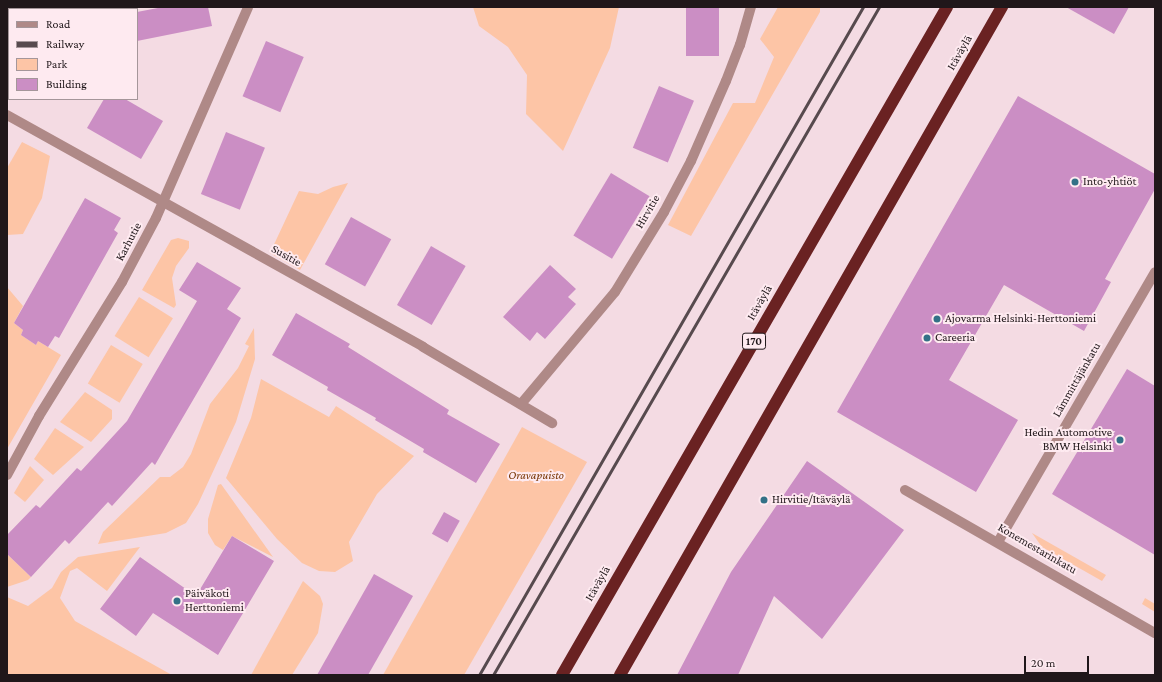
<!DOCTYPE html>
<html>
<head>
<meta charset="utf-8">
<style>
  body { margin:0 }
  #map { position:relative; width:1162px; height:682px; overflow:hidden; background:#f4dbe3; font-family:"Crimson Pro",serif }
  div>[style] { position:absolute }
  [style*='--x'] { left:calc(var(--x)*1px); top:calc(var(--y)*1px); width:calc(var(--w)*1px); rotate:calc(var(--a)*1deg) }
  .green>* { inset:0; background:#fdc5a6; transform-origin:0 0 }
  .building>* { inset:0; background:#cb8ec4; transform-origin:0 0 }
  .street>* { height:10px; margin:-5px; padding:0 5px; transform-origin:5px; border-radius:5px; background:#af8987 }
  .highway>* { height:12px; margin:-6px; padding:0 6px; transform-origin:6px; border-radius:6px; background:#6a2222 }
  .rail>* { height:3px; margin:-1.5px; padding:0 1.5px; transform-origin:1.5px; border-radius:1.5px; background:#574a4e }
  .dots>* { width:11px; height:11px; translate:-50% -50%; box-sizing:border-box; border:2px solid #feeaf0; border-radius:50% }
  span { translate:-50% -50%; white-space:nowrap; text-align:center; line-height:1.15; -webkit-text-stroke:4px #feeaf0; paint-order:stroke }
  .shield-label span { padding:1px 3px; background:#feeaf0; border:1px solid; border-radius:3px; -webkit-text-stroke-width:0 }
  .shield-label { font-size:11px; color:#20171a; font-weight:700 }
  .street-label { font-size:12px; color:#20171a }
  .poi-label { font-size:12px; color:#20171a }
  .left { translate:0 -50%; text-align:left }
  .right { translate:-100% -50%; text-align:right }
  .park-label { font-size:12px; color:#7a3807; font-style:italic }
  .frame { position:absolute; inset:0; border:8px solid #20171a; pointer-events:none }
  .legend { position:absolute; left:8px; top:8px; width:130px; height:92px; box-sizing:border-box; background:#feeaf0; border:1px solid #a5969a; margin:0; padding:5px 7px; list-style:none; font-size:12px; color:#20171a }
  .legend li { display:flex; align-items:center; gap:8px; height:20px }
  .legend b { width:20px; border:1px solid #a5969a }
  .scale { position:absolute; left:1024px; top:656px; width:65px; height:18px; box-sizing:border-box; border:2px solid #20171a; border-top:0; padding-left:5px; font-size:12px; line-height:14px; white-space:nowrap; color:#20171a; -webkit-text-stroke:3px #feeaf0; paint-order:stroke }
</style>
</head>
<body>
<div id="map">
  <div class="green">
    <i style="clip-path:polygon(473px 7px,619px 7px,610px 48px,563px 151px,526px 114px,527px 75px,508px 47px,479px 26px)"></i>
    <i style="clip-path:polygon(778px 7px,820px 7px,820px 12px,691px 236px,668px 225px,733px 103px,755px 103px,774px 57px,760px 39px)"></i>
    <i style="clip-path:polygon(22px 142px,50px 156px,42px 198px,23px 234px,7px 235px,7px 168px)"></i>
    <i style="clip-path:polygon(348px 183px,300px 270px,270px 253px,299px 191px,318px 194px,333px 187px)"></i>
    <i style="clip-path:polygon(178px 238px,189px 241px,189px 248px,176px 266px,172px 278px,176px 305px,174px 308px,142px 290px,171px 240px)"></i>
    <i style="clip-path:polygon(7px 287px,23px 306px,14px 323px,23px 330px,21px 335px,36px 345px,38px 341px,61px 355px,7px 449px)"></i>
    <i style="left:139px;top:297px;width:40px;height:46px;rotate:32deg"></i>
    <i style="clip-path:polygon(254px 328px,255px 359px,236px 422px,198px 504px,186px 523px,166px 533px,98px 544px,103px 532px,160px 477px,170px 477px,183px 467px,191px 454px,210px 404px,238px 368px,249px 346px,245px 344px)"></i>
    <i style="left:111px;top:345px;width:37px;height:45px;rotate:31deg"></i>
    <i style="clip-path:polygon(261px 379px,329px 417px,336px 406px,414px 456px,377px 494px,349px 542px,353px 561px,335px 572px,319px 571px,302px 563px,277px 539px,226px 478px,251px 418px)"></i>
    <i style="clip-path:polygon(85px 392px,112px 410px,112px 419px,91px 442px,60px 422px)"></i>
    <i style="clip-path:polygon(522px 427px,587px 462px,464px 675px,383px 675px)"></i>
    <i style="clip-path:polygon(55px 428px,84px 447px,53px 475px,34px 459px)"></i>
    <i style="clip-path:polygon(30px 466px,44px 480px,25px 502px,14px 493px)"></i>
    <i style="clip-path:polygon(221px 484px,273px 557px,232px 536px,223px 550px,215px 545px,208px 533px,208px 519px,218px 485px)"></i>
    <i style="clip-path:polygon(1032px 533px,1106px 575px,1102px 581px,1042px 547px)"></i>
    <i style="clip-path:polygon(140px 547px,107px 591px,77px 568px,70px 571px,60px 598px,75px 621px,172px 675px,7px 675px,7px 597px,28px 606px,52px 588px,61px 572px,78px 557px)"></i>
    <i style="clip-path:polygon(7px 554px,31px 577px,28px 580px,7px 587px)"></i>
    <i style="clip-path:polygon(303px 581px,320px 596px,323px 604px,318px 633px,292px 675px,251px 675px)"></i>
    <i style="clip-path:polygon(1145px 598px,1155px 604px,1155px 612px,1142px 604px)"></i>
  </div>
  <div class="building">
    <i style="clip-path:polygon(163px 7px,208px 7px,212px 26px,137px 41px,137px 12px)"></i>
    <i style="left:686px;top:7px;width:33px;height:49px"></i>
    <i style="clip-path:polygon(1066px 7px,1129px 7px,1114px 34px)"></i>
    <i style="left:266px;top:41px;width:41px;height:60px;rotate:23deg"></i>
    <i style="left:659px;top:86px;width:38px;height:67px;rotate:23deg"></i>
    <i style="clip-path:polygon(1018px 96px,1155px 174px,1155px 189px,1105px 279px,1111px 282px,1084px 331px,1004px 285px,949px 380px,1018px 420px,976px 492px,837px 412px)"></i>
    <i style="clip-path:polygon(104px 99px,125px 99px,163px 121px,141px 159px,87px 128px)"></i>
    <i style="left:226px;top:132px;width:42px;height:67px;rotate:22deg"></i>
    <i style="left:611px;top:173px;width:45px;height:73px;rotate:31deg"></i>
    <i style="clip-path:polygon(85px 198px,121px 218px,114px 230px,118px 233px,59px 338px,55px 336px,48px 347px,38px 341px,36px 345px,21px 335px,23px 330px,14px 323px)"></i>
    <i style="left:351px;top:217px;width:46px;height:54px;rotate:29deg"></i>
    <i style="left:431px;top:246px;width:40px;height:68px;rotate:30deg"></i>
    <i style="clip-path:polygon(197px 262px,241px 288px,227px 309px,241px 318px,155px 465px,152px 462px,112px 506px,108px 502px,69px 544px,65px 540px,31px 577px,7px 554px,7px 535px,36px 505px,40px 508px,77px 468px,81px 471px,127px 421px,197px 301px,179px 290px)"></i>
    <i style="clip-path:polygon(550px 265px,576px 289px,568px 297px,576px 304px,545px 339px,537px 332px,530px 341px,503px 317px)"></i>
    <i style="clip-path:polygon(296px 313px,350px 344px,348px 347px,449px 410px,447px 414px,500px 444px,476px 483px,423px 452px,424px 449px,375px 420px,376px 418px,327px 390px,328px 387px,272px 355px)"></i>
    <i style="clip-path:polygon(1127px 369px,1155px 386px,1155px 555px,1052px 494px)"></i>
    <i style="clip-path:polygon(807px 461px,904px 530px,822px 639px,774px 596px,738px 675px,677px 675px,731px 572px)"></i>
    <i style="left:444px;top:512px;width:18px;height:25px;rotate:29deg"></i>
    <i style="clip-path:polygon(232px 536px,274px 561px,218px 655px,153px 613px,136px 636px,100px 609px,140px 557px,196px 596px)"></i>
    <i style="clip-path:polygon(374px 574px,413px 596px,368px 675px,317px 675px)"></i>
  </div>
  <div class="street">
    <i style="--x:7;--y:115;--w:476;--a:29.1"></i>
    <i style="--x:423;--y:347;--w:150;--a:30.5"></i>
    <i style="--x:521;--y:404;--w:146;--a:-50"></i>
    <i style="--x:615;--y:292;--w:94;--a:-58.5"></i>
    <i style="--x:664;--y:212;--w:58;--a:-62.1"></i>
    <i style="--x:691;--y:161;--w:87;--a:-66.4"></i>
    <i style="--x:726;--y:81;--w:39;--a:-69"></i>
    <i style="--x:740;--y:45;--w:40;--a:-74"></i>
    <i style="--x:7;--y:475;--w:67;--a:-61.5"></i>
    <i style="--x:39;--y:416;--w:158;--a:-58.2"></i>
    <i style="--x:122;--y:282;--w:72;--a:-62"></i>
    <i style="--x:156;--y:218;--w:230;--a:-66.4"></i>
    <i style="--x:905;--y:490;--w:288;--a:29.8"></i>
    <i style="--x:998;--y:542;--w:312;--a:-59.8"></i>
  </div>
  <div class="highway">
    <i style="--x:562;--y:675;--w:771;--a:-60.04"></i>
    <i style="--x:620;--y:675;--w:770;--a:-60.24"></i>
  </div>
  <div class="rail">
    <i style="--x:479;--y:675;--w:771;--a:-60.11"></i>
    <i style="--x:493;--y:675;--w:772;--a:-59.98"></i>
  </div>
  <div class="dots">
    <i style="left:1075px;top:182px;background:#337187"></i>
    <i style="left:937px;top:319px;background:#337187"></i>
    <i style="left:927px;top:338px;background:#337187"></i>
    <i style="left:1120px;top:440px;background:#337187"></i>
    <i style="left:764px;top:500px;background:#337187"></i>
    <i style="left:177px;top:601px;background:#337187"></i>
  </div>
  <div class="shield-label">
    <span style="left:754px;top:341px">170</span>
  </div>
  <div class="street-label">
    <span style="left:960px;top:53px;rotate:-60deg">Itäväylä</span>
    <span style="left:648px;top:212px;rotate:-60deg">Hirvitie</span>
    <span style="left:129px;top:242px;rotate:-62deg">Karhutie</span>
    <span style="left:286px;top:256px;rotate:29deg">Susitie</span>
    <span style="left:760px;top:303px;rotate:-60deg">Itäväylä</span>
    <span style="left:1077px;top:380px;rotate:-60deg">Lämmittäjänkatu</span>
    <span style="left:1037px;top:549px;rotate:30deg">Konemestarinkatu</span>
    <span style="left:598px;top:584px;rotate:-60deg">Itäväylä</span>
  </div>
  <div class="poi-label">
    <span class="left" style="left:1083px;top:182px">Into-yhtiöt</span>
    <span class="left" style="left:945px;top:319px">Ajovarma Helsinki-Herttoniemi</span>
    <span class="left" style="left:935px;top:338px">Careeria</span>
    <span class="right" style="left:1112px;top:440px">Hedin Automotive<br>BMW Helsinki</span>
    <span class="left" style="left:772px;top:500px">Hirvitie/Itäväylä</span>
    <span class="left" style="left:185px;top:601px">Päiväkoti<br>Herttoniemi</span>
  </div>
  <div class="park-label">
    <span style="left:536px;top:476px">Oravapuisto</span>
  </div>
  <div class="frame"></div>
  <ul class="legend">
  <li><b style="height:5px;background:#af8987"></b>Road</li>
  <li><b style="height:5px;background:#574a4e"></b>Railway</li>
  <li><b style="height:11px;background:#fdc5a6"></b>Park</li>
  <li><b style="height:11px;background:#cb8ec4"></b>Building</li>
  </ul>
  <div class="scale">20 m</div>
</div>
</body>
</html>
